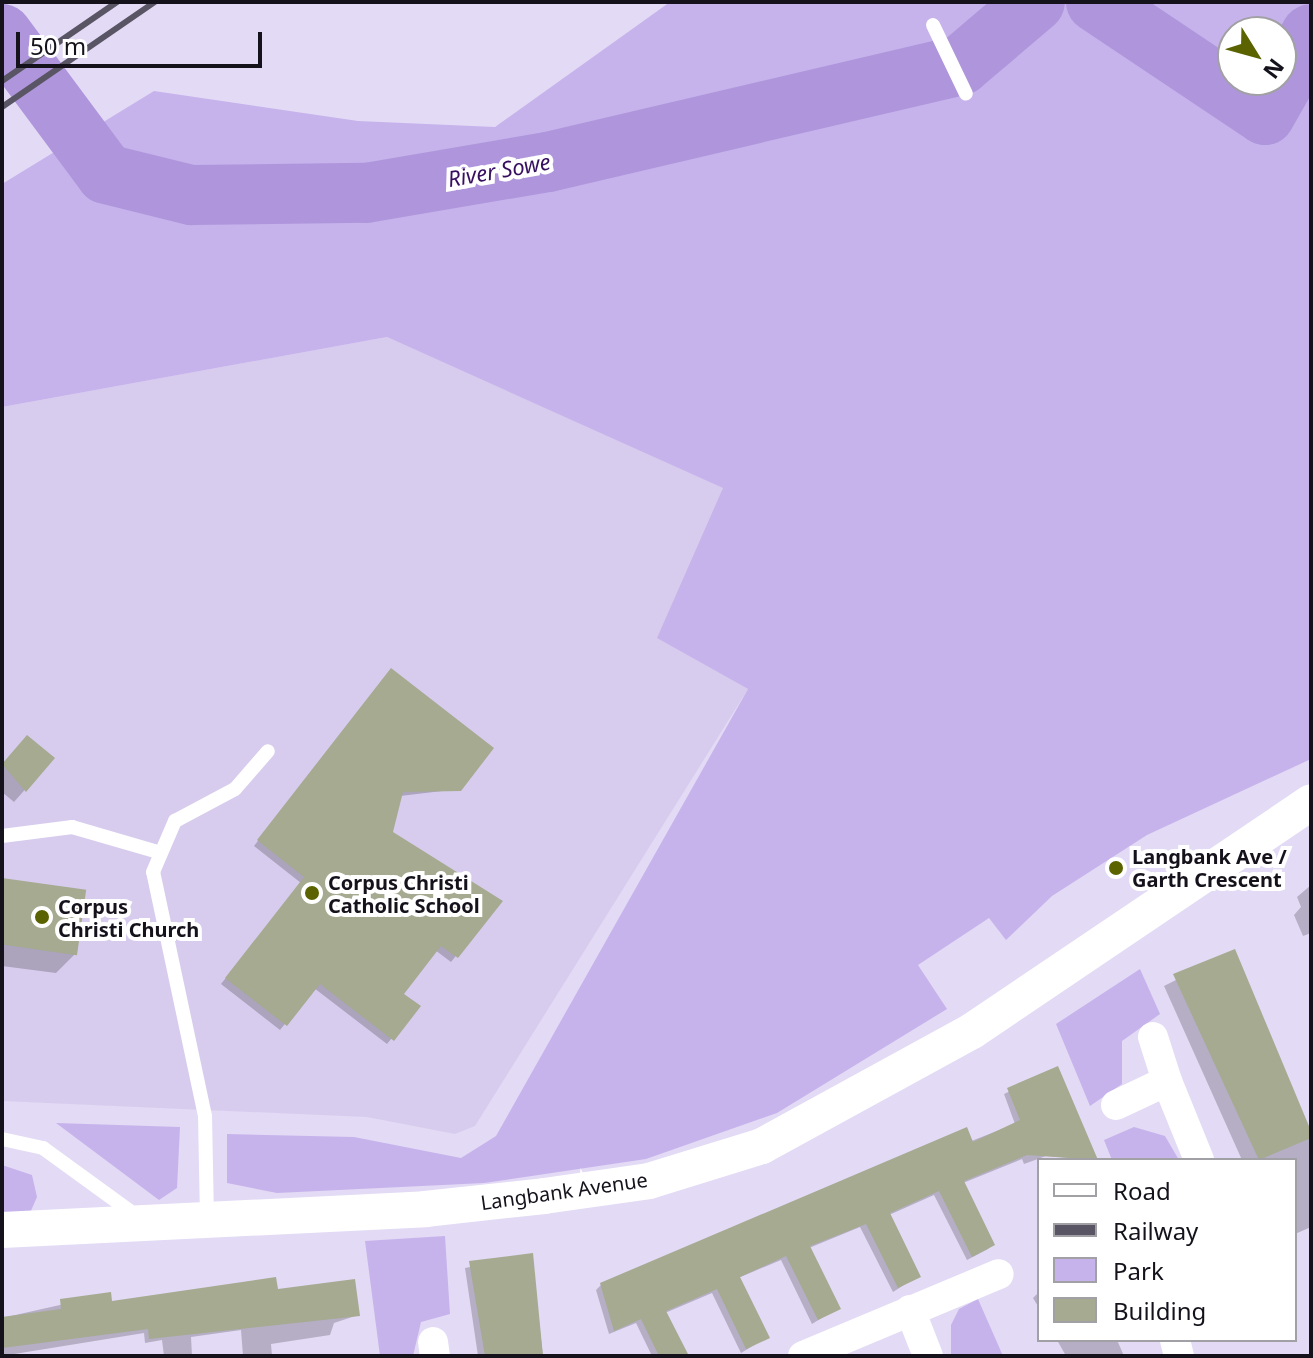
<!DOCTYPE html>
<html>
<head>
<meta charset="utf-8">
<style>
  body { margin:0 }
  #map { position:relative; width:1313px; height:1358px; overflow:hidden; background:#e3daf5; font-family:"Noto Sans",sans-serif }
  div>[style] { position:absolute }
  [style*='--x'] { left:calc(var(--x)*1px); top:calc(var(--y)*1px); width:calc(var(--w)*1px); rotate:calc(var(--a)*1deg) }
  .built>* { inset:0; background:#d7cced }
  .green>* { inset:0; background:#c6b3eb }
  .shadow>* { inset:0; background:#0003 }
  .river>* { height:60px; margin:-30px; padding:0 30px; transform-origin:30px; border-radius:30px; background:#af96dc }
  .building>* { inset:0; background:#a5aa90; transform-origin:0 0 }
  .service>* { height:14px; margin:-7px; padding:0 7px; transform-origin:7px; border-radius:7px; background:#fff }
  .minor>* { height:30px; margin:-15px; padding:0 15px; transform-origin:15px; border-radius:15px; background:#fff }
  .tertiary>* { height:36px; margin:-18px; padding:0 18px; transform-origin:18px; border-radius:18px; background:#fff }
  .rail>* { height:6px; margin:-3px; padding:0 3px; transform-origin:3px; border-radius:3px; background:#5a5564 }
  .dots>* { width:22px; height:22px; translate:-50% -50%; box-sizing:border-box; border:4px solid #fff; border-radius:50% }
  span { translate:-50% -50%; white-space:nowrap; text-align:center; line-height:1.15; -webkit-text-stroke:8px #fff; paint-order:stroke }
  .poi-label { font-size:20px; color:#15121b; font-weight:700 }
  .left { translate:0 -50%; text-align:left }
  .street-label { font-size:20px; color:#15121b }
  .water-label { font-size:22px; color:#370f61; font-style:italic }
  .frame { position:absolute; inset:0; border:4px solid #15121b; pointer-events:none }
  .legend { position:absolute; left:1037px; top:1158px; width:260px; height:184px; box-sizing:border-box; background:#fff; border:2px solid #a1a0a4; margin:0; padding:10px 14px; list-style:none; font-size:24px; color:#15121b }
  .legend li { display:flex; align-items:center; gap:16px; height:40px }
  .legend b { width:40px; border:2px solid #a1a0a4 }
  .north { position:absolute; left:1217px; top:16px; width:80px; height:80px; box-sizing:border-box; background:#fff; border:2px solid #a1a0a4; border-radius:50%; rotate:127deg; font-size:22px; font-weight:700; line-height:32px; text-align:center; color:#15121b }
  .north::after { content:''; display:block; margin:auto; width:28px; height:36px; background:#5b6300; clip-path:polygon(50% 0,100% 100%,50% 72%,0 100%) }
  .scale { position:absolute; left:16px; top:32px; width:246px; height:36px; box-sizing:border-box; border:4px solid #15121b; border-top:0; padding-left:10px; font-size:24px; line-height:28px; white-space:nowrap; color:#15121b; -webkit-text-stroke:6px #fff; paint-order:stroke }
</style>
</head>
<body>
<div id="map">
  <div class="built">
    <i style="clip-path:polygon(387px 337px,724px 488px,658px 638px,748px 689px,475px 1126px,455px 1134px,367px 1117px,2px 1101px,2px 407px)"></i>
  </div>
  <div class="green">
    <i style="clip-path:polygon(evenodd,670px 2px,1311px 2px,1311px 759px,1147px 835px,1052px 896px,1006px 940px,989px 918px,918px 965px,947px 1009px,777px 1113px,646px 1159px,484px 1183px,277px 1193px,227px 1183px,227px 1134px,354px 1137px,461px 1158px,496px 1136px,748px 689px,657px 638px,723px 488px,387px 337px,2px 407px,2px 184px,154px 91px,358px 121px,495px 127px,670px 2px,1233px 32px,1281px 32px,1281px 80px,1233px 80px,1233px 32px)"></i>
    <i style="clip-path:polygon(1140px 969px,1160px 1014px,1122px 1041px,1122px 1084px,1090px 1106px,1056px 1024px)"></i>
    <i style="clip-path:polygon(56px 1123px,180px 1127px,177px 1188px,159px 1200px)"></i>
    <i style="clip-path:polygon(1134px 1127px,1165px 1136px,1179px 1160px,1112px 1160px,1104px 1140px)"></i>
    <i style="clip-path:polygon(2px 1165px,32px 1175px,37px 1197px,30px 1213px,2px 1214px)"></i>
    <i style="clip-path:polygon(445px 1236px,450px 1314px,421px 1322px,413px 1356px,380px 1356px,365px 1241px)"></i>
    <i style="clip-path:polygon(978px 1299px,1003px 1356px,951px 1356px,951px 1325px,959px 1309px)"></i>
  </div>
  <div class="shadow">
    <i style="clip-path:polygon(386px 676px,459px 789px,400px 796px,390px 833px,500px 901px,451px 962px,435px 950px,401px 994px,418px 1006px,387px 1044px,314px 988px,280px 1030px,221px 984px,301px 883px,254px 846px)"></i>
    <i style="clip-path:polygon(17px 748px,52px 759px,14px 802px,2px 792px,2px 765px)"></i>
    <i style="clip-path:polygon(2px 880px,76px 953px,56px 973px,2px 966px)"></i>
    <i style="clip-path:polygon(1311px 885px,1311px 933px,1303px 936px,1294px 915px,1301px 907px,1297px 897px)"></i>
    <i style="clip-path:polygon(1234px 951px,1311px 1138px,1311px 1227px,1295px 1234px,1295px 1160px,1242px 1160px,1164px 986px)"></i>
    <i style="clip-path:polygon(1057px 1069px,1093px 1160px,1046px 1156px,1024px 1164px,1022px 1159px,963px 1183px,993px 1244px,988px 1249px,967px 1260px,934px 1195px,889px 1215px,918px 1276px,893px 1292px,860px 1227px,809px 1248px,838px 1308px,812px 1324px,781px 1260px,738px 1278px,768px 1337px,741px 1353px,712px 1293px,665px 1313px,686px 1356px,652px 1356px,636px 1323px,609px 1334px,596px 1290px,601px 1285px,1015px 1124px,1004px 1094px)"></i>
    <i style="clip-path:polygon(531px 1256px,543px 1356px,478px 1356px,465px 1268px)"></i>
    <i style="clip-path:polygon(276px 1291px,358px 1315px,334px 1323px,330px 1335px,271px 1344px,272px 1356px,243px 1356px,241px 1330px,191px 1337px,192px 1356px,164px 1356px,162px 1340px,145px 1343px,144px 1333px,2px 1356px,2px 1318px,109px 1294px,110px 1303px)"></i>
    <i style="clip-path:polygon(1039px 1292px,1039px 1308px,1033px 1298px)"></i>
    <i style="clip-path:polygon(1057px 1340px,1117px 1340px,1124px 1356px,1066px 1356px)"></i>
  </div>
  <div class="river">
    <i style="--x:1096;--y:2;--w:203;--a:33.8"></i>
    <i style="--x:1265;--y:115;--w:93;--a:-60.4"></i>
    <i style="--x:2;--y:34;--w:174;--a:53.4"></i>
    <i style="--x:106;--y:174;--w:88;--a:13.9"></i>
    <i style="--x:191;--y:195;--w:175;--a:-0.7"></i>
    <i style="--x:366;--y:193;--w:185;--a:-9.7"></i>
    <i style="--x:548;--y:162;--w:424;--a:-13.2"></i>
    <i style="--x:961;--y:65;--w:97;--a:-40.4"></i>
  </div>
  <div class="building">
    <i style="clip-path:polygon(391px 668px,494px 748px,461px 791px,403px 792px,393px 832px,503px 901px,458px 958px,441px 946px,404px 994px,421px 1006px,394px 1041px,320px 984px,287px 1026px,225px 978px,304px 877px,257px 840px)"></i>
    <i style="clip-path:polygon(27px 735px,55px 758px,26px 792px,2px 764px)"></i>
    <i style="left:2px;top:878px;width:85px;height:66px;rotate:8deg"></i>
    <i style="clip-path:polygon(1235px 949px,1311px 1131px,1311px 1138px,1259px 1160px,1173px 974px)"></i>
    <i style="clip-path:polygon(1058px 1066px,1098px 1160px,1027px 1155px,964px 1181px,995px 1245px,972px 1257px,939px 1191px,890px 1213px,921px 1277px,898px 1288px,866px 1224px,810px 1246px,841px 1309px,818px 1320px,786px 1256px,740px 1277px,770px 1338px,746px 1349px,717px 1289px,666px 1311px,689px 1356px,659px 1356px,641px 1319px,614px 1331px,600px 1283px,967px 1127px,973px 1142px,1020px 1120px,1007px 1088px)"></i>
    <i style="clip-path:polygon(533px 1253px,543px 1356px,485px 1356px,469px 1261px)"></i>
    <i style="clip-path:polygon(276px 1277px,278px 1289px,355px 1279px,360px 1316px,149px 1339px,148px 1329px,2px 1348px,2px 1317px,61px 1309px,60px 1299px,111px 1292px,112px 1301px)"></i>
  </div>
  <div class="service">
    <i style="--x:933;--y:25;--w:76;--a:64.4"></i>
    <i style="--x:2;--y:836;--w:71;--a:-7.3"></i>
    <i style="--x:72;--y:827;--w:90;--a:16.2"></i>
    <i style="--x:2;--y:1139;--w:42;--a:12.4"></i>
    <i style="--x:43;--y:1148;--w:117;--a:36"></i>
    <i style="--x:207;--y:1219;--w:103;--a:-91.1"></i>
    <i style="--x:205;--y:1116;--w:249;--a:-102"></i>
    <i style="--x:153;--y:872;--w:56;--a:-66.7"></i>
    <i style="--x:175;--y:821;--w:68;--a:-28.1"></i>
    <i style="--x:235;--y:789;--w:50;--a:-49"></i>
  </div>
  <div class="minor">
    <i style="--x:1153;--y:1037;--w:46;--a:72.3"></i>
    <i style="--x:1116;--y:1105;--w:56;--a:-25.2"></i>
    <i style="--x:1167;--y:1081;--w:85;--a:67.9"></i>
    <i style="--x:910;--y:1310;--w:49;--a:68.6"></i>
    <i style="--x:1175;--y:1340;--w:16;--a:76"></i>
    <i style="--x:433;--y:1342;--w:14;--a:82"></i>
    <i style="--x:803;--y:1356;--w:212;--a:-22.7"></i>
  </div>
  <div class="tertiary">
    <i style="--x:2;--y:1230;--w:424;--a:-2.8"></i>
    <i style="--x:425;--y:1209;--w:120;--a:-6.2"></i>
    <i style="--x:544;--y:1196;--w:106;--a:-8.1"></i>
    <i style="--x:649;--y:1181;--w:118;--a:-17.2"></i>
    <i style="--x:762;--y:1146;--w:239;--a:-28.7"></i>
    <i style="--x:972;--y:1031;--w:409;--a:-34"></i>
  </div>
  <div class="rail">
    <i style="--x:2;--y:81;--w:140;--a:-34.5"></i>
    <i style="--x:2;--y:107;--w:186;--a:-34.5"></i>
  </div>
  <div class="dots">
    <i style="left:1116px;top:868px;background:#5b6300"></i>
    <i style="left:312px;top:893px;background:#5b6300"></i>
    <i style="left:42px;top:917px;background:#5b6300"></i>
  </div>
  <div class="poi-label">
    <span class="left" style="left:1132px;top:868px">Langbank Ave /<br>Garth Crescent</span>
    <span class="left" style="left:328px;top:894px">Corpus Christi<br>Catholic School</span>
    <span class="left" style="left:58px;top:918px">Corpus<br>Christi Church</span>
  </div>
  <div class="street-label">
    <span style="left:564px;top:1191px;rotate:-8deg">Langbank Avenue</span>
  </div>
  <div class="water-label">
    <span style="left:499px;top:170px;rotate:-10deg">River Sowe</span>
  </div>
  <div class="frame"></div>
  <ul class="legend">
  <li><b style="height:10px;background:#fff"></b>Road</li>
  <li><b style="height:10px;background:#5a5564"></b>Railway</li>
  <li><b style="height:22px;background:#c6b3eb"></b>Park</li>
  <li><b style="height:22px;background:#a5aa90"></b>Building</li>
  </ul>
  <div class="north">N</div>
  <div class="scale">50 m</div>
</div>
</body>
</html>
